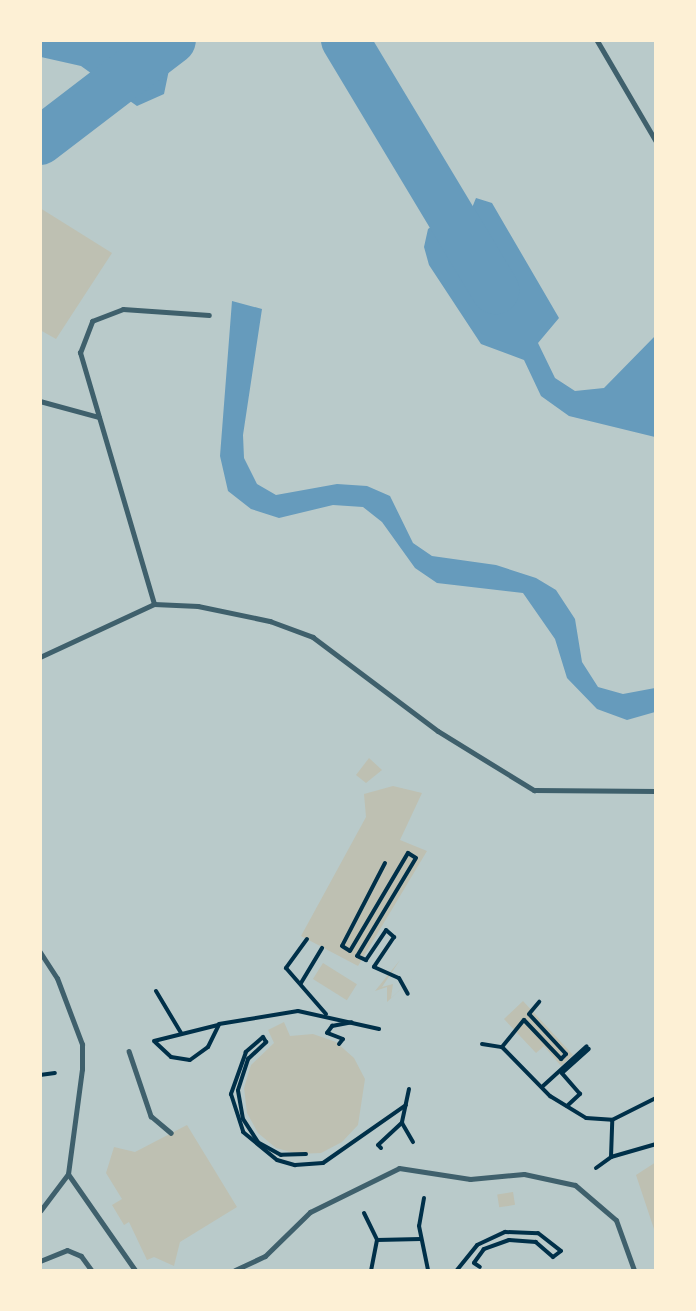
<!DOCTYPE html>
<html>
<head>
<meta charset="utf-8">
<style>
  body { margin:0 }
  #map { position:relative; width:696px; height:1311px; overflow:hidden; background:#fdf0d5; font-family:Ubuntu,sans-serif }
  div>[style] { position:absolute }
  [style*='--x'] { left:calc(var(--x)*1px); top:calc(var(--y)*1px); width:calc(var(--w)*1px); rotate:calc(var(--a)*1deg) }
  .green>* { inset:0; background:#b9caca; transform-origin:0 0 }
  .water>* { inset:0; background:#669bbc }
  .canal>* { height:48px; margin:-24px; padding:0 24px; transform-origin:24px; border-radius:24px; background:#669bbc }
  .building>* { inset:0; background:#bec0b2; transform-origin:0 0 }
  .path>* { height:4px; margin:-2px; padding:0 2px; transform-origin:2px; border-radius:2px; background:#003049 }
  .service>* { height:4.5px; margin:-2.25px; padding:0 2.25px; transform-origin:2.25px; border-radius:2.25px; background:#3f606c }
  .pedestrian>* { height:5px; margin:-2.5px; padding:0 2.5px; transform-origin:2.5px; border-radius:2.5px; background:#3f606c }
  span { translate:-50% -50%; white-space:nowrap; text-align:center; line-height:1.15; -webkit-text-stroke:4.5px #fdf0d5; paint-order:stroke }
  .frame { position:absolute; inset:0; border:42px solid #fdf0d5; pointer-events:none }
</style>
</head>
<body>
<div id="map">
  <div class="green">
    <i style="left:41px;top:41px;width:614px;height:1229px"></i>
  </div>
  <div class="water">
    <i style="clip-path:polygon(41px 40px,143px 41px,170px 65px,164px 94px,137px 106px,120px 94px,41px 152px,41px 129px,102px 81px,81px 66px,41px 57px)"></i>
    <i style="clip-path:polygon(476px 198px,492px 203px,559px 318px,538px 343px,555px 378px,575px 391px,604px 388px,655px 336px,655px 437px,569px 416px,541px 396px,524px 360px,481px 344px,429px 265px,424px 247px,428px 229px,444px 217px,458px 242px)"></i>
    <i style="clip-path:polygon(232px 301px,262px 309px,243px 435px,244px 458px,257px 484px,276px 495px,337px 484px,367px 486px,390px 496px,413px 543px,432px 556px,496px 565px,536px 578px,556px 590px,575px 619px,582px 662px,598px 687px,623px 694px,655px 688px,655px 712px,627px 720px,597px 709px,567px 678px,555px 639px,523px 593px,437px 583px,415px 568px,382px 522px,363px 507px,333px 505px,279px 518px,251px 509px,228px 491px,220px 456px)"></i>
  </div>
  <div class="canal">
    <i style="--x:345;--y:40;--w:292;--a:59"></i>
    <i style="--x:40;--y:141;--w:166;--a:-37.4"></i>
  </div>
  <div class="building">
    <i style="clip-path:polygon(40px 208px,112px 253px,56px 339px,40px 330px)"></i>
    <i style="clip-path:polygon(369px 758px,382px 770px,366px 783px,356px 775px)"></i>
    <i style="clip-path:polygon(393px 786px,422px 793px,400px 840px,427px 851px,358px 966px,301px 936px,366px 817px,364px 794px)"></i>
    <i style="clip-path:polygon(400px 960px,382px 987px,393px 984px,391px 998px,416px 975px,387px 1002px,387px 987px,375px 991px)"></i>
    <i style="left:323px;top:963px;width:40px;height:19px;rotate:32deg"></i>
    <i style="clip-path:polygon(523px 1001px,573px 1055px,561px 1066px,544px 1046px,536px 1053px,504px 1019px)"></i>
    <i style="clip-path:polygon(284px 1022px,290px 1036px,313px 1034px,336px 1042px,354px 1058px,365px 1079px,358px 1125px,342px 1142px,321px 1153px,298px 1154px,276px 1148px,258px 1133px,247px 1113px,244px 1088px,251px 1065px,274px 1043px,268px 1030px)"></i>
    <i style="clip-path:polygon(187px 1125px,237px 1207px,180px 1242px,174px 1266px,154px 1257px,147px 1260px,129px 1222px,124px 1225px,112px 1205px,122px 1199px,106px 1173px,114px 1147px,135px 1152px)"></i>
    <i style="clip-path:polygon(656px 1162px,656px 1232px,655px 1232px,636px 1175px)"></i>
    <i style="left:513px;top:1192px;width:13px;height:16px;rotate:81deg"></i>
  </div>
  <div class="path">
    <i style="--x:385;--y:863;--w:93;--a:117.4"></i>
    <i style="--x:342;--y:946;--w:9;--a:32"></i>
    <i style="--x:350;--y:951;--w:114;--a:-59.4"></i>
    <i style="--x:408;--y:853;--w:9;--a:32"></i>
    <i style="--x:416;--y:858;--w:114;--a:121"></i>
    <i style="--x:357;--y:956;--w:10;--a:24"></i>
    <i style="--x:366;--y:960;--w:36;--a:-56"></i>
    <i style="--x:386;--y:930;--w:11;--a:41"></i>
    <i style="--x:394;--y:937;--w:36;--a:124"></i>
    <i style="--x:374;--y:967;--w:27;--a:24"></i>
    <i style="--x:399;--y:978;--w:18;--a:61"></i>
    <i style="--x:307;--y:939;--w:36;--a:126"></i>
    <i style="--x:286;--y:968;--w:61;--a:49"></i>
    <i style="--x:301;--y:983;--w:41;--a:-59"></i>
    <i style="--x:156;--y:991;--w:49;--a:59.2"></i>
    <i style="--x:154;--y:1041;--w:66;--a:-14"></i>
    <i style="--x:155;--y:1042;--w:22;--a:43"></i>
    <i style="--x:171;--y:1057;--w:19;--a:9"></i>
    <i style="--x:190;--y:1060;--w:22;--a:-36"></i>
    <i style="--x:208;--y:1047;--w:25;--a:-64"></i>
    <i style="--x:219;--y:1024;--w:80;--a:-9.3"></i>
    <i style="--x:298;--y:1011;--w:83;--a:12.5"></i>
    <i style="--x:339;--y:1044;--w:6;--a:-51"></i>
    <i style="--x:343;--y:1039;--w:17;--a:-159"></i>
    <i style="--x:327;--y:1033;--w:9;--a:-54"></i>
    <i style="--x:332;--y:1026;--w:20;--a:-11"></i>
    <i style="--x:482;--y:1044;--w:20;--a:9"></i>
    <i style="--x:502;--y:1047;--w:69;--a:45.6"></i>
    <i style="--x:550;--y:1096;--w:42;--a:31.4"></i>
    <i style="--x:586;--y:1118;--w:26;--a:4"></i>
    <i style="--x:502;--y:1047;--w:35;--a:-51"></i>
    <i style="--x:524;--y:1020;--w:54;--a:46.5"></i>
    <i style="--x:561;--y:1059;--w:7;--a:-45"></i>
    <i style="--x:566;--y:1054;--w:54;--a:-132.8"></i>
    <i style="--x:529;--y:1014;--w:16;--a:-50"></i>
    <i style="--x:40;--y:1075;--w:15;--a:-8"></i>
    <i style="--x:543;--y:1086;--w:59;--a:-42.3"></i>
    <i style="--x:409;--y:1089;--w:35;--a:102"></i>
    <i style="--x:402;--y:1123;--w:22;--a:60"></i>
    <i style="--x:567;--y:1106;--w:18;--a:-43"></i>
    <i style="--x:580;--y:1094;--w:28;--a:-131"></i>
    <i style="--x:562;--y:1073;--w:36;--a:-42"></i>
    <i style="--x:381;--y:1148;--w:4;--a:-135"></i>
    <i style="--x:378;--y:1145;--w:33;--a:-43"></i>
    <i style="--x:306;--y:1154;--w:25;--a:178"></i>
    <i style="--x:281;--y:1155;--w:26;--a:-151"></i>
    <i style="--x:258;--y:1142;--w:27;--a:-123"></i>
    <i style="--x:243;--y:1119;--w:29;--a:-100"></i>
    <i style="--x:238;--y:1090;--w:33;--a:-72"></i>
    <i style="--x:248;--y:1059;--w:25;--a:-43"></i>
    <i style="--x:266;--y:1042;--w:6;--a:-121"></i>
    <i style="--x:263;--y:1037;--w:23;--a:139"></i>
    <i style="--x:246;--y:1052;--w:45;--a:109.7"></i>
    <i style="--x:231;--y:1094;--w:40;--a:72"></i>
    <i style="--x:243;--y:1132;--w:44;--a:39.5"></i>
    <i style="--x:277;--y:1160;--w:19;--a:16"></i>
    <i style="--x:295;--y:1165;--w:28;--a:-4"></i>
    <i style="--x:323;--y:1163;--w:101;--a:-34.9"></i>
    <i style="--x:611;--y:1157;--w:47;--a:-16.1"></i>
    <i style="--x:596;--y:1168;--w:19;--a:-36"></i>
    <i style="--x:611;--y:1157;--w:37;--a:-88"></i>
    <i style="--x:612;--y:1120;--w:49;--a:-26.6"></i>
    <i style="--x:424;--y:1198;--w:28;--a:100"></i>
    <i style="--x:419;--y:1226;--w:45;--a:78.4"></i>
    <i style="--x:364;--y:1213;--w:30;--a:64"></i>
    <i style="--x:377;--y:1240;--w:31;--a:101"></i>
    <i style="--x:377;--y:1240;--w:44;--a:-1.3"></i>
    <i style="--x:457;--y:1270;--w:32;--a:-51"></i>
    <i style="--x:477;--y:1245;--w:31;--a:-25"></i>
    <i style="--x:505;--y:1232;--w:33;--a:2"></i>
    <i style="--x:538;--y:1233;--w:29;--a:38"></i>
    <i style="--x:561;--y:1251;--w:10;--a:143"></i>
    <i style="--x:553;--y:1257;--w:23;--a:-139"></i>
    <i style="--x:536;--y:1242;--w:27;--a:-176"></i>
    <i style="--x:509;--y:1240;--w:27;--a:160"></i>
    <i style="--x:484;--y:1249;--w:17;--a:126"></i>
    <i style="--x:474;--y:1263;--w:7;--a:34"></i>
  </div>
  <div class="service">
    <i style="--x:597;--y:40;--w:117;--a:59.7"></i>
    <i style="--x:40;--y:401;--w:61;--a:15.2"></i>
    <i style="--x:154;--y:604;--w:262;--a:-106.4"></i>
    <i style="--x:80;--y:353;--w:34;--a:-69"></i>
    <i style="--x:92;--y:321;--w:33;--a:-21"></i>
    <i style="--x:123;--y:309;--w:86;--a:4"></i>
    <i style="--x:40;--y:657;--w:126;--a:-24.9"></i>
    <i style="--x:154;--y:604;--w:44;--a:2.6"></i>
    <i style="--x:198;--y:606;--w:74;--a:11.8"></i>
    <i style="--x:270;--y:621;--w:46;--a:20.4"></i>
    <i style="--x:313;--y:637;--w:156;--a:36.9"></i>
    <i style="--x:438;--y:731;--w:113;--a:31.6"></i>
    <i style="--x:534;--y:790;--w:122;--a:0.5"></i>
    <i style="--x:129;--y:1051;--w:69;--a:71.3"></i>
    <i style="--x:151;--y:1116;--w:26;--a:40"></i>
  </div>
  <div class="pedestrian">
    <i style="--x:40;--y:952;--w:31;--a:57"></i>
    <i style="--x:57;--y:978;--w:71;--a:69.3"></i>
    <i style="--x:82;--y:1044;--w:25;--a:90"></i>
    <i style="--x:82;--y:1069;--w:106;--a:97.6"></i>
    <i style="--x:68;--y:1174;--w:46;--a:127.1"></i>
    <i style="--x:68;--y:1174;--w:117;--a:55.1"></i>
    <i style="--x:40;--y:1261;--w:29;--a:-22"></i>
    <i style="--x:67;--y:1250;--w:15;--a:23"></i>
    <i style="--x:81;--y:1256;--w:17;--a:54"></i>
    <i style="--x:235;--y:1270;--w:33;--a:-25"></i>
    <i style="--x:265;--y:1256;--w:63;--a:-44.4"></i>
    <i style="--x:310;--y:1212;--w:99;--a:-26.3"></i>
    <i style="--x:399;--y:1168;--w:72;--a:8.8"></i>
    <i style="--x:470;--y:1179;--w:54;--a:-5.3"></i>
    <i style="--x:524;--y:1174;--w:52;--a:12.2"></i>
    <i style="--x:575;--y:1185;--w:54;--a:40.5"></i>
    <i style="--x:616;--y:1220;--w:53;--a:70.2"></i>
  </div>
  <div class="frame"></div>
</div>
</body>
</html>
